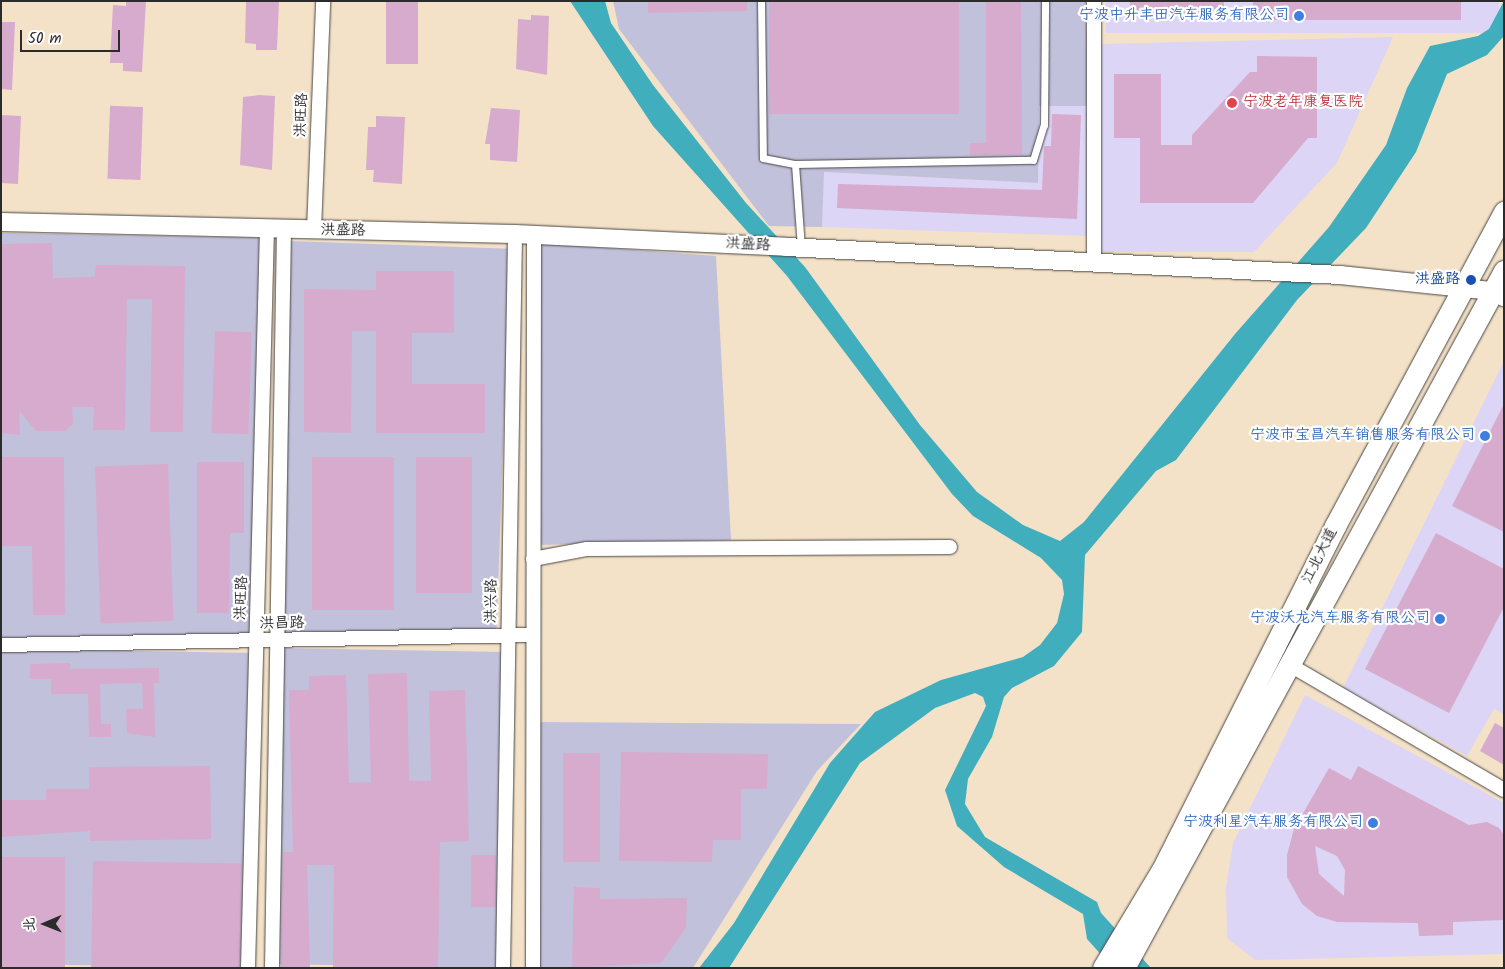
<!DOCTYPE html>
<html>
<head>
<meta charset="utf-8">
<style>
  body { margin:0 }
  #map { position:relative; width:1505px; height:969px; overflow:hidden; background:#f4e2c8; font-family:Kalam,"LXGW WenKai TC",sans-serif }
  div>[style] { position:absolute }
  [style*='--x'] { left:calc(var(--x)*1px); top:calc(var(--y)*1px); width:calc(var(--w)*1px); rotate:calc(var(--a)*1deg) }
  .built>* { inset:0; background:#dcd5f6; transform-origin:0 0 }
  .industrial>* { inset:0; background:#c2c1dc; transform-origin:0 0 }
  .water>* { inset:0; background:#41aebe }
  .building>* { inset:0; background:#d6abcd; transform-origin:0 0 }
  .roads { filter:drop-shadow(0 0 1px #494643) drop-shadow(0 0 1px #494643) }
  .service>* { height:7px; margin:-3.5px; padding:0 3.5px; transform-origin:3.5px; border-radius:3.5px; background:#fff }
  .minor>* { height:14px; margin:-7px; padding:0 7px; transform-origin:7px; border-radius:7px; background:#fff }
  .tertiary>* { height:18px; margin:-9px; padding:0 9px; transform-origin:9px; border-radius:9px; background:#fff }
  .primary>* { height:21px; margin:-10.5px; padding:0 10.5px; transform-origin:10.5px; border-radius:10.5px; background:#fff }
  .dots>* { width:14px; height:14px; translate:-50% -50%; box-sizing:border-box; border:2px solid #fff; border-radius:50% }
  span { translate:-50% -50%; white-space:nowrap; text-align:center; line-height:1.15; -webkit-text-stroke:4.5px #fff; paint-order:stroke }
  .shop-label { font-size:15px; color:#366cbe }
  .right { translate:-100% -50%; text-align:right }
  .health-label { font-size:15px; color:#be3a42 }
  .left { translate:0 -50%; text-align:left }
  .street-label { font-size:15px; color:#2b2b2b }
  .transit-label { font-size:15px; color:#164399 }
  .frame { position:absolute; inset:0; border:2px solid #2b2b2b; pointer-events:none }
  .north { position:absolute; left:20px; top:899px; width:50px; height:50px; -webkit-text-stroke:4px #fff; paint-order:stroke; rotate:269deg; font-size:14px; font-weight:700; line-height:20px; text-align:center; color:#2b2b2b }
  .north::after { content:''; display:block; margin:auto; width:18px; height:22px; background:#2b2b2b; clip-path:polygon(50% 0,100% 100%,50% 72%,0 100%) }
  .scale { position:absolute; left:20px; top:30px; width:100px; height:22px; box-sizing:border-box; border:2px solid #2b2b2b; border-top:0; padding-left:6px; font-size:15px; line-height:18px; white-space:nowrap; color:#2b2b2b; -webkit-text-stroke:4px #fff; paint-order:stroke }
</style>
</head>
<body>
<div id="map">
  <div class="built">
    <i style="left:1106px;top:1px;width:393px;height:32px"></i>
    <i style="clip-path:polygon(1393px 37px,1337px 163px,1254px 252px,1101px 252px,1100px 44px)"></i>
    <i style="clip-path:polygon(1038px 106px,1088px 106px,1087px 236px,822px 227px,823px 172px,1038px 183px)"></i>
    <i style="clip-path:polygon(1504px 361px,1504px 714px,1494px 709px,1467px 756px,1343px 688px)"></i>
    <i style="clip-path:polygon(1305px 695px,1504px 803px,1504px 954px,1255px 960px,1227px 938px,1226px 887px,1233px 843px)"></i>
  </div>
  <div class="industrial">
    <i style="clip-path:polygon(613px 1px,1086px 1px,1088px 106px,1039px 106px,1038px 183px,824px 172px,822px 227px,769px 226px,619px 29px)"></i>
    <i style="left:1px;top:233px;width:264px;height:407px;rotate:1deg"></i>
    <i style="left:288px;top:241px;width:222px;height:395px;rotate:2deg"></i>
    <i style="clip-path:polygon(540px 243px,716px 256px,731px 540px,539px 545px)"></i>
    <i style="left:504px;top:652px;width:316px;height:224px;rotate:91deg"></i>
    <i style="left:253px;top:653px;width:315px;height:252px;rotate:91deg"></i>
    <i style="clip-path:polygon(538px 722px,861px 724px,817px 771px,693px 968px,538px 968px)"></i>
  </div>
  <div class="water">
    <i style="clip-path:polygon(570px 1px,605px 1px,611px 23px,653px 85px,746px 203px,805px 267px,920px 425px,977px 492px,1023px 525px,1060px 541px,1084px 522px,1235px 334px,1329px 227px,1386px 145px,1407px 88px,1430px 46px,1478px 36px,1489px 29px,1504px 1px,1504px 36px,1487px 55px,1447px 74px,1416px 152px,1366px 228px,1297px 300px,1176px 460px,1156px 471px,1085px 555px,1082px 632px,1054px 666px,1012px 688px,1004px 697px,992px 737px,968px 779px,965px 804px,985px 837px,1097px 902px,1101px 913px,1151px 968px,1113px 968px,1087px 939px,1083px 914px,1004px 867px,957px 826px,945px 790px,986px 706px,983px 697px,975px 693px,935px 708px,860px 763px,729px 968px,699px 968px,734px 923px,830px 763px,875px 712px,941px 680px,1023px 657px,1040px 645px,1057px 623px,1064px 594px,1062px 580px,1041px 558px,973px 516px,952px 494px,787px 276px,653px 126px)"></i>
  </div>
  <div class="building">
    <i style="clip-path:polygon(126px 1px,146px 1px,142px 72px,123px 71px,123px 63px,110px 63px,113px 5px,126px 6px)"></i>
    <i style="clip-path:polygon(246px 1px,279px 1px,277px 50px,256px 50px,256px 44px,245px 43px)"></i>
    <i style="left:386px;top:1px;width:32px;height:63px"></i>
    <i style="clip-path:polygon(648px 1px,747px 1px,747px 11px,648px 13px)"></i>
    <i style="left:769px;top:1px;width:190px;height:113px"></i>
    <i style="clip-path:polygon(986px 1px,1021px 1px,1022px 155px,970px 155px,970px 143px,986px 143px)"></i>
    <i style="left:1130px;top:1px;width:94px;height:12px"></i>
    <i style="left:1253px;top:1px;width:208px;height:19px"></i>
    <i style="clip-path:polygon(531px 15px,549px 16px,547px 75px,516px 69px,518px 19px,531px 20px)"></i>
    <i style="clip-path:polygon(1px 22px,15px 22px,12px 90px,1px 89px)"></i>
    <i style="clip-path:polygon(1257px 56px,1317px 57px,1317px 138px,1308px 138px,1253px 203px,1140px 203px,1140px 138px,1114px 138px,1114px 74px,1161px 74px,1161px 145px,1192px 145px,1192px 135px,1250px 72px,1257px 72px)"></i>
    <i style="clip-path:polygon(259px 95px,275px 96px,272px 170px,240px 165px,243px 97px)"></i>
    <i style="left:143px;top:107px;width:73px;height:33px;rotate:92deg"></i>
    <i style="clip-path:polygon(491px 108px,520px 110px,517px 162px,490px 160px,490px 144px,485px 144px)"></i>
    <i style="clip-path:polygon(1052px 114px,1081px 115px,1077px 219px,837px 208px,838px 184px,1042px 190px,1044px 146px,1051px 146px)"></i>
    <i style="clip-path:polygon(1px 115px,21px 116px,18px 184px,1px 183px)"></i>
    <i style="clip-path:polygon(376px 116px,405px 117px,402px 184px,373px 182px,374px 170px,366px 170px,368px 127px,376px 127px)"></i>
    <i style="clip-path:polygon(52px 243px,53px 278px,95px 277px,96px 265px,185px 266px,183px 432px,150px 432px,152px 299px,127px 299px,125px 430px,93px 430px,94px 407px,72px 407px,73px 424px,65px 431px,36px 431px,19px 411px,20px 435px,1px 433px,1px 244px)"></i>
    <i style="clip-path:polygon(376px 271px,454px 271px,454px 333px,412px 333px,412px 384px,485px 384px,485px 433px,376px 433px,376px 331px,352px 331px,351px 433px,304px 432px,304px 289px,376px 290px)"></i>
    <i style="left:215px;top:331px;width:37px;height:102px;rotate:2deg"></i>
    <i style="clip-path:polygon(1504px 404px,1504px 532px,1452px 506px)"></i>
    <i style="clip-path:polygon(1px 457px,64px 457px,65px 615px,33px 615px,32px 546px,1px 546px)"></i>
    <i style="left:312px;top:457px;width:82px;height:153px"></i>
    <i style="left:416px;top:457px;width:56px;height:136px"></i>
    <i style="clip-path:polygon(197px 462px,244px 462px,244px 533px,230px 533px,229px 613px,197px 613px)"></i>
    <i style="left:168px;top:464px;width:157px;height:73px;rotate:88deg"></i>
    <i style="clip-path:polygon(1436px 533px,1504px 569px,1504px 607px,1449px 713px,1365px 669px)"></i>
    <i style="clip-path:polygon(70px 663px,70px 669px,159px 668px,159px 683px,154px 683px,155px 737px,127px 733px,126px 709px,143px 709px,142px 683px,100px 684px,101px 724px,111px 724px,111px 737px,89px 737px,88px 694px,51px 694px,51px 679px,30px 679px,30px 664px)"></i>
    <i style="clip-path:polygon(407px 673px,409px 781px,431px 781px,429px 691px,465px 690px,469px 841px,440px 842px,438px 968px,333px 968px,334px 865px,307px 865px,310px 968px,281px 968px,283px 852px,293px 852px,289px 690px,309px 690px,309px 676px,346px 675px,349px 783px,371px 782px,368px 674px)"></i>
    <i style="clip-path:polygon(1495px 723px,1504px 728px,1504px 765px,1480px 751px)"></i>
    <i style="clip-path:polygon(621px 752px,768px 754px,767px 789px,741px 789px,741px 840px,713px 840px,712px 862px,619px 861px)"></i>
    <i style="left:563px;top:753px;width:37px;height:109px"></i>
    <i style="clip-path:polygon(210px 766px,211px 839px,90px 841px,90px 831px,1px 837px,1px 800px,46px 800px,46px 789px,89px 789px,89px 767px)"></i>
    <i style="clip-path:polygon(evenodd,1358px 766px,1469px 825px,1487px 822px,1499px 828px,1504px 835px,1504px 920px,1453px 922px,1453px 935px,1419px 936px,1418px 923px,1337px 922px,1317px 916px,1302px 904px,1287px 877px,1287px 855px,1294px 829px,1329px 768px,1351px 780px,1358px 766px,1315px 846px,1337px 856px,1345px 870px,1344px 896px,1319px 874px,1315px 846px)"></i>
    <i style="left:471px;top:855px;width:25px;height:52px"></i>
    <i style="left:1px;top:857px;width:64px;height:111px"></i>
    <i style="left:93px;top:861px;width:149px;height:107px;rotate:1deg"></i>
    <i style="clip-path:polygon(574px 887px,600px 888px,600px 899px,687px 898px,686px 928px,661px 963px,572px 968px)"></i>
  </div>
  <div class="roads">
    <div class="service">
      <i style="--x:761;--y:1;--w:157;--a:89.3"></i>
      <i style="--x:763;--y:158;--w:33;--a:11"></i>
      <i style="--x:795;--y:164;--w:238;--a:-1"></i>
      <i style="--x:1033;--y:160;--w:37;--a:-73"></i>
      <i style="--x:1044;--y:125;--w:124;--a:-89.5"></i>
      <i style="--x:795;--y:164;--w:83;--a:85.9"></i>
    </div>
    <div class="minor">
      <i style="--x:314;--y:230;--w:229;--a:-87.7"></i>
      <i style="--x:1094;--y:264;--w:263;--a:-90"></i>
      <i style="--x:533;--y:559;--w:55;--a:-10.5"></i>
      <i style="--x:587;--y:549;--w:363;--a:-0.3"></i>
      <i style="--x:1;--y:645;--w:532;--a:-1.08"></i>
      <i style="--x:1290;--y:665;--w:248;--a:30.3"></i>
      <i style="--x:248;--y:968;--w:738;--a:-88.53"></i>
      <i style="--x:272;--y:968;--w:738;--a:-89.07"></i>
      <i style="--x:503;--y:968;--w:734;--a:-89.06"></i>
      <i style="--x:533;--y:968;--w:733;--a:-89.92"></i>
    </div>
    <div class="tertiary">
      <i style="--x:1;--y:222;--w:514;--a:1.34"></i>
      <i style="--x:515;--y:234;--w:271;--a:2.7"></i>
      <i style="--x:786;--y:247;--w:555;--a:2.89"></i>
      <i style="--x:1340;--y:275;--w:154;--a:6"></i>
      <i style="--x:1493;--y:291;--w:13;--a:29"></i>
    </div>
    <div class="primary">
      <i style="--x:1103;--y:968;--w:114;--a:-59"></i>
      <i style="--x:1162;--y:870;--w:385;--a:-63.3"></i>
      <i style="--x:1335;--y:526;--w:357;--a:-61.7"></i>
      <i style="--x:1124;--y:968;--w:794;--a:-61.4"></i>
    </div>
  </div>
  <div class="dots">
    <i style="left:1299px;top:16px;background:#3f7fe0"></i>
    <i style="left:1232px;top:103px;background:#e0444e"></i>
    <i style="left:1471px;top:280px;background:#1a4fb4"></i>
    <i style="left:1485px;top:436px;background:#3f7fe0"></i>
    <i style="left:1440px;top:619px;background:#3f7fe0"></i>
    <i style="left:1373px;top:823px;background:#3f7fe0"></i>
  </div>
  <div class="shop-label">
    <span class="right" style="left:1289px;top:16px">宁波中升丰田汽车服务有限公司</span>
    <span class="right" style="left:1475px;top:436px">宁波市宝昌汽车销售服务有限公司</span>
    <span class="right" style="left:1430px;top:619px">宁波沃龙汽车服务有限公司</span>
    <span class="right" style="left:1363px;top:823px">宁波利星汽车服务有限公司</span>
  </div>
  <div class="health-label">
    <span class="left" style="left:1243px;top:103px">宁波老年康复医院</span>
  </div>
  <div class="street-label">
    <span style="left:302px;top:115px;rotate:-88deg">洪旺路</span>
    <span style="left:343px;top:231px;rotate:1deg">洪盛路</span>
    <span style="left:748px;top:245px;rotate:3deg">洪盛路</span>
    <span style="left:1320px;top:556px;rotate:-63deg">江北大道</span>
    <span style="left:242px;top:598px;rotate:-88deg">洪旺路</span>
    <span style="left:492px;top:601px;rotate:-89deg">洪兴路</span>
    <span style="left:282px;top:624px;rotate:-1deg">洪昌路</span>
  </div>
  <div class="transit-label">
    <span class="right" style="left:1460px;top:280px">洪盛路</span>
  </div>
  <div class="frame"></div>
  <div class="north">北</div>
  <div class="scale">50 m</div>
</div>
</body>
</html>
